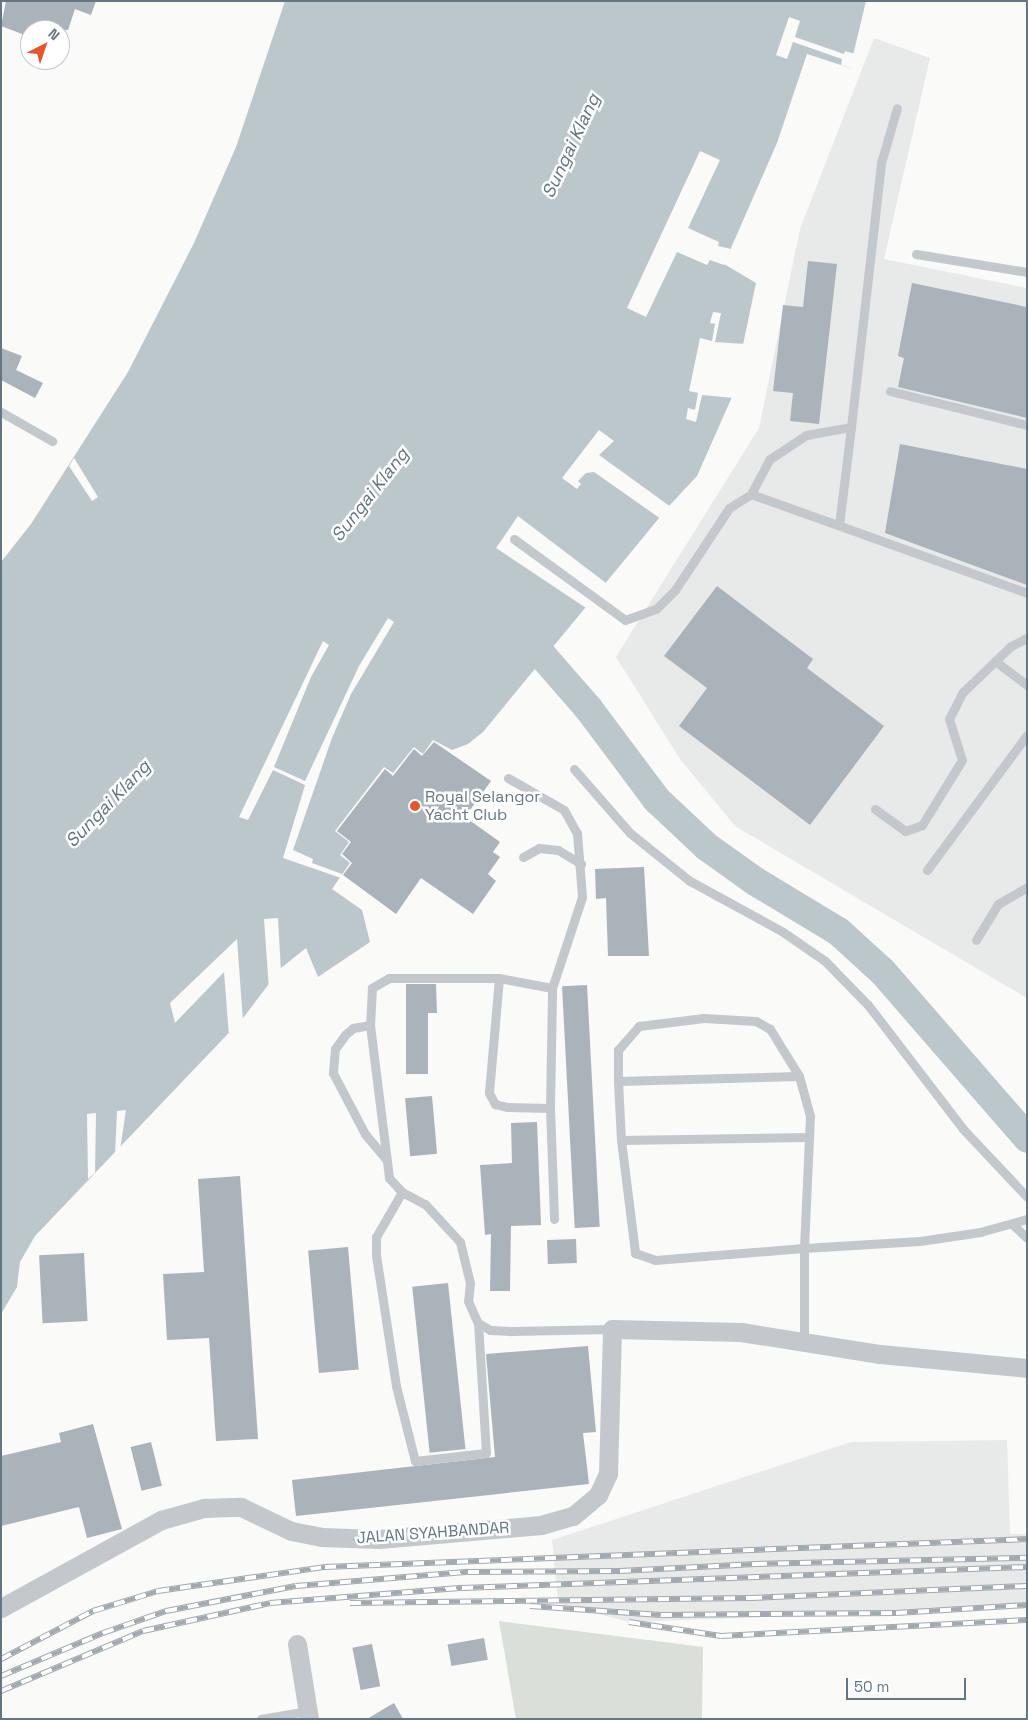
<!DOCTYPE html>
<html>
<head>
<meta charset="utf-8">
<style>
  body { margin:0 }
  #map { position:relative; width:1028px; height:1720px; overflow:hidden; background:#fafaf8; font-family:"Space Grotesk",sans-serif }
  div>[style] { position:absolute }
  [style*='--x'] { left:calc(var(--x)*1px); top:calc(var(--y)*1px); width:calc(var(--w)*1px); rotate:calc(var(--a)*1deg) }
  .built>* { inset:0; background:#e8e9e9 }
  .green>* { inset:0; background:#dadfd7 }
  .water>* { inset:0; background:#bbc7cb }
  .pier>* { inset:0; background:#fafaf8 }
  .river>* { height:29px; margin:-14.5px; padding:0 14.5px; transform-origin:14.5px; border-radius:14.5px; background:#bbc7cb }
  .building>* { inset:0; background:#aab3b9; transform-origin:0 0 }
  .lane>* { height:9px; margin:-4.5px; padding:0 4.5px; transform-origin:4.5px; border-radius:4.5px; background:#c3c8cc }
  .street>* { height:19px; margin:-9.5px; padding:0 9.5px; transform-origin:9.5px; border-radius:9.5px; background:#c3c8cc }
  .rail>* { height:5.5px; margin-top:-2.75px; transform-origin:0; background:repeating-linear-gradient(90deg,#fff 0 11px,#a2aab0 0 22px); box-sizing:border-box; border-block:1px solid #a2aab0 }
  .dots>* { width:14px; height:14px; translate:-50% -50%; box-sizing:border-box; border:2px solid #fff; border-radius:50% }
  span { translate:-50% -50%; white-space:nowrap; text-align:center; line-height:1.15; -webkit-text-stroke:5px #fff; paint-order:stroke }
  .poi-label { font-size:16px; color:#657683 }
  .left { translate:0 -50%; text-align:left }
  .street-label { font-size:16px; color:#657683 }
  .water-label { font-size:18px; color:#60757c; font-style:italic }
  .frame { position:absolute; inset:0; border:2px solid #657683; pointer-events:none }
  .north { position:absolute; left:20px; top:20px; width:50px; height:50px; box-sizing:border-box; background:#fff; border:1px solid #c1c8cd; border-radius:50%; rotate:41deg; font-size:14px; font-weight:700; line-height:20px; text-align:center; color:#657683 }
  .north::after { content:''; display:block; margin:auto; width:18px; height:22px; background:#e4572e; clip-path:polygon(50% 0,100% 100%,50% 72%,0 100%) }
  .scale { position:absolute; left:846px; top:1678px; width:120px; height:22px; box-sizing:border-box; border:2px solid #657683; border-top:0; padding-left:6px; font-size:15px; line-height:18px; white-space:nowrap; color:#657683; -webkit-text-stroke:4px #fff; paint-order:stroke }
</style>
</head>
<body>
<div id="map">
  <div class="built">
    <i style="clip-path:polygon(874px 38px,930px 58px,884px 259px,1027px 288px,1027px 998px,735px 826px,680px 759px,616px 657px,759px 428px,800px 229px)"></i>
    <i style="clip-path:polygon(1007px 1440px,1010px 1534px,1027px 1534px,1027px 1607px,629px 1622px,558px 1603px,552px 1540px,851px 1442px)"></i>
  </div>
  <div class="green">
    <i style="clip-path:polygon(499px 1621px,703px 1647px,702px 1719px,516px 1719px)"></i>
  </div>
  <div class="water">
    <i style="clip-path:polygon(285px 1px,866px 1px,850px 68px,807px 54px,777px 143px,724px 264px,756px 283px,732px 397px,697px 476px,669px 506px,483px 732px,468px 744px,452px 750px,433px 740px,423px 754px,414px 747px,393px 773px,384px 767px,335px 831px,349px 842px,340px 855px,350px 863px,332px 889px,362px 910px,370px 942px,318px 977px,306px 948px,281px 968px,243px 1018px,35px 1236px,20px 1262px,17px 1287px,1px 1314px,1px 562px,31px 524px,128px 372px,194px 243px,236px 147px)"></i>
  </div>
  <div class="pier">
    <i style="clip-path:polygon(789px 17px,800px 21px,795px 37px,844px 54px,845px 51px,855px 54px,855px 63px,850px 68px,841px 65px,842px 59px,793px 42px,787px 59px,776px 55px)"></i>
    <i style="clip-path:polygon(700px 151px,720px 160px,688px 228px,719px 242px,718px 246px,731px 249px,724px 265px,710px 260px,707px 265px,677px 252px,646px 317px,627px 308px)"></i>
    <i style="clip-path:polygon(713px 312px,721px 313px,715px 342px,745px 344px,740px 377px,734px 398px,702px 395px,696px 422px,686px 419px,688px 408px,695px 410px,698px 393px,689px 391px,700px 338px,712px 341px,715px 324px,710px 323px)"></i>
    <i style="clip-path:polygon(599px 430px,614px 441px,599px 455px,671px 507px,661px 519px,594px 472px,586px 473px,578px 481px,581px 484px,577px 489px,562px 478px)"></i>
    <i style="clip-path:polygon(74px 458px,98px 497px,92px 501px,69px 466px)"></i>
    <i style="clip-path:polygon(518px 516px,606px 583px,586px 608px,496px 548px)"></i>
    <i style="clip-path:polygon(388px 618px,394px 622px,351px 694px,332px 738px,293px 850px,313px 859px,312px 863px,342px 874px,341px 878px,283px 858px,305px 785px,273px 770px,248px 820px,239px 817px,323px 641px,329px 645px,311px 677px,274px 767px,305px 781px,359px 666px)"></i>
    <i style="clip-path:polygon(278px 918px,281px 972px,269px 990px,264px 919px)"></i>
    <i style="clip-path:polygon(237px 939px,243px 1021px,229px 1036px,224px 972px,175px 1023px,170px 1003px)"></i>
    <i style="clip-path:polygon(126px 1110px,120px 1150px,115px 1155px,117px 1111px)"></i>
    <i style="clip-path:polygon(96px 1113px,95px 1173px,88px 1179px,87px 1114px)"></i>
  </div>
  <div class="river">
    <i style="--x:520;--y:630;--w:103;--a:48.9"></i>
    <i style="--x:588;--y:708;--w:114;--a:53.2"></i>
    <i style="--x:656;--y:799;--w:69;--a:43.2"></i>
    <i style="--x:706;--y:846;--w:60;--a:35.5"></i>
    <i style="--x:755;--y:881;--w:97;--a:31.1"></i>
    <i style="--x:838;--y:931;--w:59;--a:42.3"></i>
    <i style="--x:882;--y:971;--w:221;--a:49"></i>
  </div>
  <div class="building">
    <i style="clip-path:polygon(6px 1px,96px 1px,91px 15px,75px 9px,68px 30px,30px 30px,30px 37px,1px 26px)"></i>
    <i style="clip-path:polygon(808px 261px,837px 264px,819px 424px,790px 421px,793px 393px,773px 391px,783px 305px,803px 307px)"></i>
    <i style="clip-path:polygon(912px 283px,1027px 307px,1027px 418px,898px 387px,904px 358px,898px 356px)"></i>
    <i style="clip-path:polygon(1px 348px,22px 356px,16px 370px,43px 383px,35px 398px,1px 380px)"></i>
    <i style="clip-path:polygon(900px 444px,1027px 469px,1027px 585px,885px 533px)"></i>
    <i style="clip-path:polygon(717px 586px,813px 659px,807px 668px,884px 726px,810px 825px,679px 726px,707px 688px,664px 656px)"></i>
    <i style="clip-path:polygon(434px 742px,491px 781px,465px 817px,500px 842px,493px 852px,500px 857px,488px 874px,496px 881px,473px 914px,421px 878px,396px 914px,343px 875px,352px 863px,342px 854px,351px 842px,337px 831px,385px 769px,393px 776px,414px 749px,422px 756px)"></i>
    <i style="clip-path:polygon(644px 867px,649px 956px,608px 956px,606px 898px,596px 899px,595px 869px)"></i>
    <i style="clip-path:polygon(406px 984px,436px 984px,437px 1013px,428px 1013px,428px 1074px,406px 1074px)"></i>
    <i style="left:587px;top:985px;width:242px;height:25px;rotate:87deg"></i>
    <i style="left:432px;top:1096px;width:58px;height:27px;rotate:85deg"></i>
    <i style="clip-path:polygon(537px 1122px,541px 1225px,511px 1226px,510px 1291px,490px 1291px,491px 1234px,485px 1235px,480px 1165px,512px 1163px,511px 1123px)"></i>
    <i style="clip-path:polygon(240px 1176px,258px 1439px,216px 1441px,209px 1338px,167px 1340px,163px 1274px,204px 1272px,198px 1179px)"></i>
    <i style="left:576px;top:1239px;width:24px;height:29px;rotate:88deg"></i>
    <i style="left:348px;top:1247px;width:123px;height:40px;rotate:85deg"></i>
    <i style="left:84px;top:1253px;width:68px;height:45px;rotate:87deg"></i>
    <i style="left:448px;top:1283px;width:167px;height:36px;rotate:84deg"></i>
    <i style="clip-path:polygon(588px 1346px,596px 1432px,583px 1433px,589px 1484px,296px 1516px,292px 1480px,495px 1457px,486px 1354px)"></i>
    <i style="clip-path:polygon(93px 1424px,122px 1529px,87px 1538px,79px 1507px,1px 1526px,1px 1456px,61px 1442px,59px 1433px)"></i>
    <i style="left:151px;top:1442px;width:45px;height:21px;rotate:76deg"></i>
    <i style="left:484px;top:1638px;width:22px;height:37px;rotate:80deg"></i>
    <i style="left:372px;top:1644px;width:43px;height:20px;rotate:79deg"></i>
    <i style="clip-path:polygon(394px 1703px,403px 1719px,367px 1719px,387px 1707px)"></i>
  </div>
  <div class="lane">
    <i style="--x:916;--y:254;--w:112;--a:9.2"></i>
    <i style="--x:890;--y:391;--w:141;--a:13.9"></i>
    <i style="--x:1;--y:412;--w:59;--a:29.6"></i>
    <i style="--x:751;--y:494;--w:40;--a:-62"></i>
    <i style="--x:770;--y:459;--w:43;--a:-33.7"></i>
    <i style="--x:806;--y:435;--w:46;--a:-10.1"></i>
    <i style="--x:851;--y:427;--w:266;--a:-83.5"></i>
    <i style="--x:881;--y:163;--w:57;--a:-73.8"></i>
    <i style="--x:839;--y:525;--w:99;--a:-83"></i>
    <i style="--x:514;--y:539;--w:137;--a:36.1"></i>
    <i style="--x:625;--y:620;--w:33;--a:-20"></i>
    <i style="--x:656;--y:609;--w:27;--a:-45"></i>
    <i style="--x:675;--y:590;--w:98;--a:-56.6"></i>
    <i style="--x:729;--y:508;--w:26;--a:-32"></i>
    <i style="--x:751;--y:494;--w:293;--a:19.7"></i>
    <i style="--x:995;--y:661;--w:40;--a:37"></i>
    <i style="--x:574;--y:769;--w:85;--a:48.8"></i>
    <i style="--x:630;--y:833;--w:77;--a:38.7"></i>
    <i style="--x:690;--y:881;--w:106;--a:28.7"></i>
    <i style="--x:783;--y:932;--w:51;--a:34.6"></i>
    <i style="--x:825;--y:961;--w:62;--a:45.7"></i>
    <i style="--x:868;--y:1005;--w:156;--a:52.5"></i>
    <i style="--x:963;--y:1129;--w:93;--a:46.7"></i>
    <i style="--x:508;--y:778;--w:64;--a:29.7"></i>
    <i style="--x:564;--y:810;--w:26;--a:61"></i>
    <i style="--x:577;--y:833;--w:64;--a:85.5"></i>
    <i style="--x:582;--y:897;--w:96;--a:108.2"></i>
    <i style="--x:552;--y:988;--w:54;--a:-169.3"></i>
    <i style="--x:499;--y:978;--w:110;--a:180"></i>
    <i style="--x:389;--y:978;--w:20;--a:150"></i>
    <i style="--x:372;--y:988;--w:37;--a:93"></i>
    <i style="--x:370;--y:1025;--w:154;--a:82.9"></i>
    <i style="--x:389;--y:1178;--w:19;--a:47"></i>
    <i style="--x:402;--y:1192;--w:26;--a:28"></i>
    <i style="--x:425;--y:1204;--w:52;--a:47.4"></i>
    <i style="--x:460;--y:1242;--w:42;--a:76.3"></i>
    <i style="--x:470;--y:1283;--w:18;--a:96"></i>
    <i style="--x:468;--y:1301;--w:24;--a:66"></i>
    <i style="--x:478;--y:1323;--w:14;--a:30"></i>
    <i style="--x:490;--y:1330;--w:22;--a:3"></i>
    <i style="--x:512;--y:1331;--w:100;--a:-1.1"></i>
    <i style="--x:875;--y:809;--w:37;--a:36"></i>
    <i style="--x:905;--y:831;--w:18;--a:-19"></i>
    <i style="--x:922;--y:825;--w:76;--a:-58.4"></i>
    <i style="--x:962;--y:760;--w:43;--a:-107.6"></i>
    <i style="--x:949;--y:719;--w:30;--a:-63"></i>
    <i style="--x:963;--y:692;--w:66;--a:-43.8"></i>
    <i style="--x:1011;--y:646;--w:18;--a:-27"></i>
    <i style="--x:523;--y:857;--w:18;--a:-29"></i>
    <i style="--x:539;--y:848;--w:19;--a:6"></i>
    <i style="--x:558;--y:850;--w:27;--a:31"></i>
    <i style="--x:927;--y:870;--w:168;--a:-53.5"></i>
    <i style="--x:976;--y:940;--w:42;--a:-58.6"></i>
    <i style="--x:998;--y:904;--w:34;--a:-30"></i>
    <i style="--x:499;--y:978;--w:115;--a:95"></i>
    <i style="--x:489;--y:1093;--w:13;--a:61"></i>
    <i style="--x:495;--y:1104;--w:12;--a:14"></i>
    <i style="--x:507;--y:1107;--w:43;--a:1.3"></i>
    <i style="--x:550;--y:1108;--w:120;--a:-89"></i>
    <i style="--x:370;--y:1025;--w:17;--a:170"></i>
    <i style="--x:353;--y:1028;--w:11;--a:139"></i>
    <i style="--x:345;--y:1035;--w:17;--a:126"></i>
    <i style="--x:335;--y:1049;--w:24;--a:95"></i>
    <i style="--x:333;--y:1073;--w:69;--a:62.3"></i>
    <i style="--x:365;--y:1134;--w:34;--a:50"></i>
    <i style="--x:618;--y:1081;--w:31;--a:-90"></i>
    <i style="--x:618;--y:1050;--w:32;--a:-49"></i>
    <i style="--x:639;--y:1026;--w:65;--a:-7"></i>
    <i style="--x:704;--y:1018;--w:52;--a:3.3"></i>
    <i style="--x:756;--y:1021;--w:16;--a:30"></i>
    <i style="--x:770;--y:1029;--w:55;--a:58.3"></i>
    <i style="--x:550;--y:1108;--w:111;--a:87.9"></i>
    <i style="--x:621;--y:1140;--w:188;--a:-0.9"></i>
    <i style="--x:402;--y:1192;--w:52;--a:120"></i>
    <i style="--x:376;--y:1237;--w:18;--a:90"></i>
    <i style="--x:376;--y:1255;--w:133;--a:81.3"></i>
    <i style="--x:396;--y:1386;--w:77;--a:75.8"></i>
    <i style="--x:415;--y:1461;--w:71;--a:-6.4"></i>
    <i style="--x:486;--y:1453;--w:130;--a:-93.5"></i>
    <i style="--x:1013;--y:1225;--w:19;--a:43"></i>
    <i style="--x:804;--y:1341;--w:93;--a:-90"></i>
    <i style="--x:804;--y:1248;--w:132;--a:-87.4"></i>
    <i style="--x:810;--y:1116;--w:41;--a:-105.4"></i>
    <i style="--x:799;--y:1076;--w:181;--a:178.4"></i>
    <i style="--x:618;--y:1081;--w:59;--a:87.1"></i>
    <i style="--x:621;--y:1140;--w:114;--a:82.9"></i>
    <i style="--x:635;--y:1253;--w:21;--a:19"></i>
    <i style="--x:655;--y:1260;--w:149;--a:-4.6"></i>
    <i style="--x:804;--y:1248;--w:116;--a:-3.5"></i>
    <i style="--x:920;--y:1241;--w:61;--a:-8.5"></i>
    <i style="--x:980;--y:1232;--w:49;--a:-15.5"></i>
    <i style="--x:261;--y:1719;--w:47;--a:-9.9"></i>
  </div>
  <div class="street">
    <i style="--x:1;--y:1608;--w:183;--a:-28.8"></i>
    <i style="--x:161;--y:1520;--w:45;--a:-15.6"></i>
    <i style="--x:204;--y:1508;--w:37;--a:-2"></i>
    <i style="--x:241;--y:1507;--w:55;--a:25.6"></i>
    <i style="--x:291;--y:1531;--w:31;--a:11"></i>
    <i style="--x:321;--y:1537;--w:58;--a:2"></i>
    <i style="--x:379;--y:1539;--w:163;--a:-4.9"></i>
    <i style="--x:541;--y:1525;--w:33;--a:-16"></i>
    <i style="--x:573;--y:1516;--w:33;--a:-40"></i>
    <i style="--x:598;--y:1495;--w:23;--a:-65"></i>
    <i style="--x:608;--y:1474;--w:145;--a:-88.4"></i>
    <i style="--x:612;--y:1329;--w:129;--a:1.3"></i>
    <i style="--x:741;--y:1332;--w:141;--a:9"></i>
    <i style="--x:880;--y:1354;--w:148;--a:5.4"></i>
    <i style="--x:297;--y:1644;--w:76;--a:80.9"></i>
  </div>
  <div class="rail">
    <i style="--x:350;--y:1603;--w:401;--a:-0.7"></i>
    <i style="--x:751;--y:1598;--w:276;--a:-2.5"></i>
    <i style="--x:530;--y:1606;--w:131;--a:3.9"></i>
    <i style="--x:661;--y:1615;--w:235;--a:-0.5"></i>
    <i style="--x:896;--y:1613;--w:131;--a:-3.5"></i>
    <i style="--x:629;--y:1622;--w:93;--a:8.7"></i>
    <i style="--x:721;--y:1636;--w:306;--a:-3"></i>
    <i style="--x:1;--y:1659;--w:104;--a:-27.6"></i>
    <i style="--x:93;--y:1611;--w:68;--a:-17.1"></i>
    <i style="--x:158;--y:1591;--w:169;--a:-8.2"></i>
    <i style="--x:325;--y:1567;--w:703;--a:-2.28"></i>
    <i style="--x:1;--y:1676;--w:111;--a:-22.9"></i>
    <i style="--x:103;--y:1633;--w:67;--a:-19.2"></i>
    <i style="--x:166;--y:1611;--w:132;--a:-10.9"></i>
    <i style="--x:296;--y:1586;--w:173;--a:-4.7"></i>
    <i style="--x:468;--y:1572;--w:152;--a:-0.4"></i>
    <i style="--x:620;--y:1571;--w:136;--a:-2.9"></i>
    <i style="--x:756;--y:1564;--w:271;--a:-1.3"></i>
    <i style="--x:1;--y:1691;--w:154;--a:-22.9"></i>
    <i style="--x:143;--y:1631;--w:130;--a:-12.4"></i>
    <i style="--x:270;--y:1603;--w:193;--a:-4.5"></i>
    <i style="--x:462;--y:1588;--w:565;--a:-2.13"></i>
  </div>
  <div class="dots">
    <i style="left:415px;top:806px;background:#e4572e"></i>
  </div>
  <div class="poi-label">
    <span class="left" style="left:425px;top:806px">Royal Selangor<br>Yacht Club</span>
  </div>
  <div class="street-label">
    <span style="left:433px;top:1533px;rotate:-4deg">JALAN SYAHBANDAR</span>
  </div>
  <div class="water-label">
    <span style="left:571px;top:146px;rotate:-65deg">Sungai Klang</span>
    <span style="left:370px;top:495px;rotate:-52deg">Sungai Klang</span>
    <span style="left:108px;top:804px;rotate:-46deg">Sungai Klang</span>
  </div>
  <div class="frame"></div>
  <div class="north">N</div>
  <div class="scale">50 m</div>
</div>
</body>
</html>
